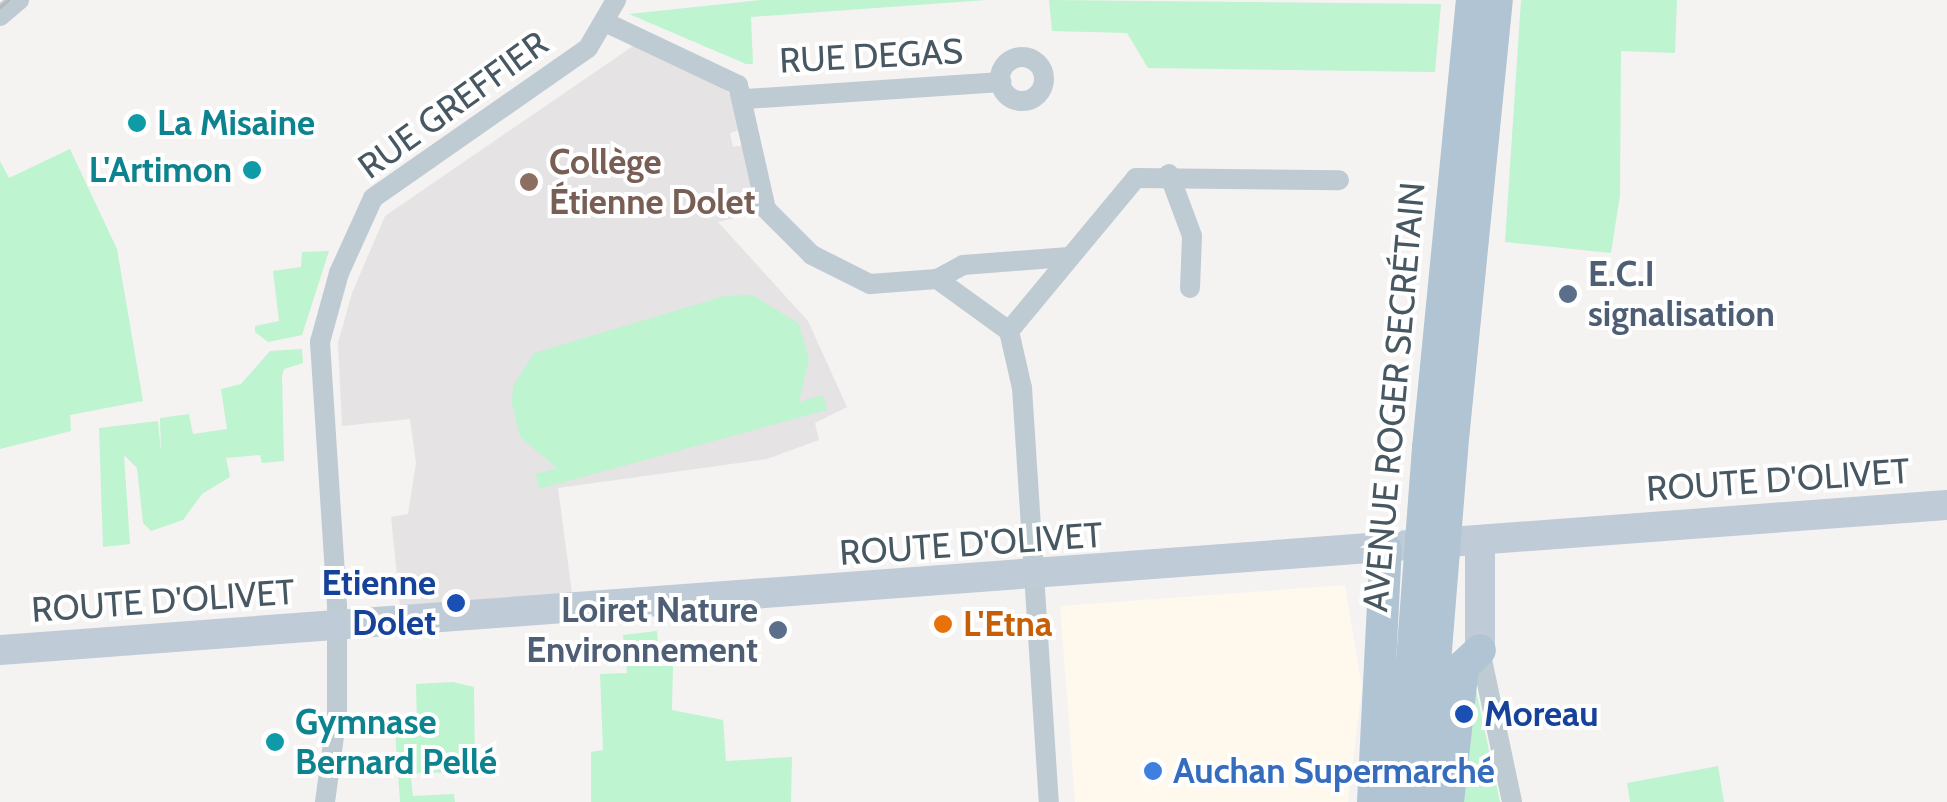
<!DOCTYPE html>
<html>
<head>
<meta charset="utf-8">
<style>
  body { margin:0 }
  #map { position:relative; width:1947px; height:802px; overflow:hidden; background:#f5f2f2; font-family:Cabin,sans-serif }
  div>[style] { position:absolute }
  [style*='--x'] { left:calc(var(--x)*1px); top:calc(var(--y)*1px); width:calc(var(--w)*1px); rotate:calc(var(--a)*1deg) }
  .commercial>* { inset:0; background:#fef8ed }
  .education>* { inset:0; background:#e6e3e4 }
  .green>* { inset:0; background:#bef4cf }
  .street>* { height:20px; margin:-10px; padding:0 10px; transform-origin:10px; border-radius:10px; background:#bfcbd3 }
  .street>.ring { margin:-10px; padding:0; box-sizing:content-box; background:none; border:20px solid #bfcbd3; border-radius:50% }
  .secondary>* { height:30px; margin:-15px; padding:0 15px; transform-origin:15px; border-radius:15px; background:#bfccd7 }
  .primary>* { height:32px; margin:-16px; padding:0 16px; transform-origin:16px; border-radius:16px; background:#b0c4d3 }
  .tram>* { height:2.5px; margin:-1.25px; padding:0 1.25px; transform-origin:1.25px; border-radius:1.25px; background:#b4b8bd }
  .primary-bridge>* { height:32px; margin:-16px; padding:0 16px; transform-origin:16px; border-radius:16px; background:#b0c4d3 }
  .dots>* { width:28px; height:28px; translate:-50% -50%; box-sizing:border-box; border:5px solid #fff; border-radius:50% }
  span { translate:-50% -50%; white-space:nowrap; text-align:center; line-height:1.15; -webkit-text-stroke:8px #fff; paint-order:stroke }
  .street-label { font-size:35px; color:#485862 }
  .culture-label { font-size:35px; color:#0d838f; font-weight:700 }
  .left { translate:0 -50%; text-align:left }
  .right { translate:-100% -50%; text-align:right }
  .education-label { font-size:35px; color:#785e54; font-weight:700 }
  .service-label { font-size:35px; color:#4e5e75; font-weight:700 }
  .transit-label { font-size:35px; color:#164399; font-weight:700 }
  .food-label { font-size:35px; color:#c56008; font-weight:700 }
  .shop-label { font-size:35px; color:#366cbe; font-weight:700 }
</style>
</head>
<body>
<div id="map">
  <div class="commercial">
    <i style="clip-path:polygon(1345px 585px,1362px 688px,1348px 802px,1075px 802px,1060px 606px)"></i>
  </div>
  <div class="education">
    <i style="clip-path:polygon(633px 46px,725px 88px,732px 98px,739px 130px,730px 133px,733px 147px,744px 145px,756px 213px,718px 222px,808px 321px,847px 407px,815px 423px,819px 440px,767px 459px,558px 488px,572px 593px,400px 606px,391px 517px,408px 514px,416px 463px,410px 419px,342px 426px,338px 343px,352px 293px,385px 216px)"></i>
  </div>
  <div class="green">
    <i style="clip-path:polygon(761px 0,986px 0,751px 17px,753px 64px,746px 64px,629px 14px)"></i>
    <i style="clip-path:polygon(1049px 0,1441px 4px,1435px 72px,1148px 68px,1127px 33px,1052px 31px)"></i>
    <i style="clip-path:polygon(1521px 0,1677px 0,1675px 53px,1621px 51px,1620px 195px,1611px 253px,1505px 242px)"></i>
    <i style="clip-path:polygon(70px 149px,117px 249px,143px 401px,70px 415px,71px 431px,0 449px,0 161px,9px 178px)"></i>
    <i style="clip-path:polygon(329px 251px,302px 335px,268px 342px,255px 332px,255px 326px,279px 321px,273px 271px,301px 267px,302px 252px)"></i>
    <i style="clip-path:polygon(753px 295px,799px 324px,809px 359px,799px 402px,823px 395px,827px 410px,539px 489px,536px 474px,557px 468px,520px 437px,512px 404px,513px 386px,534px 353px,725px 296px)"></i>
    <i style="clip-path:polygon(302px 349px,303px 363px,284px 369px,282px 376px,284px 461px,262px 463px,260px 455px,226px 458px,230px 477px,202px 494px,183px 520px,151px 531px,143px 523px,137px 468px,124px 455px,130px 544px,103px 547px,99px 428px,158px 421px,161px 453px,160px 418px,189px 414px,193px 434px,227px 429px,221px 389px,241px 384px,270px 351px)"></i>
    <i style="clip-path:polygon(657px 631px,659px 666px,673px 666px,672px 710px,723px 720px,726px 761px,792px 757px,791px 802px,591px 802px,591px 752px,603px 750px,600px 674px,627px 673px,623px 635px)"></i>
    <i style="clip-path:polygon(1474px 681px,1500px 802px,1456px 802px)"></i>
    <i style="clip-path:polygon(453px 682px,474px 687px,475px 772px,418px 773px,411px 779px,413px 796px,454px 794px,455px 802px,400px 802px,395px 729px,417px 728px,416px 684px)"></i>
    <i style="clip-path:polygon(1718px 766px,1724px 802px,1630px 802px,1627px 783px)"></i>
  </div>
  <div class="street">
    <i style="--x:0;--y:16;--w:25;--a:-40"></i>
    <i style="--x:607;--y:23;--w:145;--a:25.3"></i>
    <i style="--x:738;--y:85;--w:127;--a:77.3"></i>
    <i style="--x:766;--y:209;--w:65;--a:45"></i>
    <i style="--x:812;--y:255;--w:65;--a:26.6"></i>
    <i style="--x:870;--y:284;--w:67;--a:-4.3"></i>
    <i style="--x:937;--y:279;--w:89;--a:35.8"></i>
    <i style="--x:1009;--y:331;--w:58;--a:77.2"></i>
    <i style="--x:1022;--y:388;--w:415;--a:86.3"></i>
    <i class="ring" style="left:1000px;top:57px;width:24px;height:24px"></i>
    <i style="--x:746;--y:99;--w:256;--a:-3.8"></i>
    <i style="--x:1169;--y:174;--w:66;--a:69.6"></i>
    <i style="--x:1192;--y:236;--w:52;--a:92.2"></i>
    <i style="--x:937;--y:279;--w:30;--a:-28"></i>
    <i style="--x:963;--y:265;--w:103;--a:-4.4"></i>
    <i style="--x:1009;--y:331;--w:199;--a:-50.3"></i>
    <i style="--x:1136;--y:178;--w:203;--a:0.6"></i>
    <i style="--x:1480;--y:650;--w:155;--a:78.1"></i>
    <i style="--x:325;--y:802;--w:89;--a:-82.2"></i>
    <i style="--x:337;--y:714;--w:109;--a:-90"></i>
    <i style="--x:337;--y:605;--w:264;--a:-93.7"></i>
    <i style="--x:320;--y:342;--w:72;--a:-74.6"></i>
    <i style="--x:339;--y:273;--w:82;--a:-65.6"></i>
    <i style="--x:373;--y:198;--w:262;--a:-34.9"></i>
    <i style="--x:588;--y:48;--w:56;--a:-59.7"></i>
  </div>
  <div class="secondary">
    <i style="--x:0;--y:650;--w:1952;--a:-4.26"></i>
    <i style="--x:1480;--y:650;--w:110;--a:-90"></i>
  </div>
  <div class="primary">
    <i style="--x:1428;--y:448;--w:450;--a:-84.4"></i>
    <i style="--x:1452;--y:449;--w:451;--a:-84.3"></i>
    <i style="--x:1373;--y:802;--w:253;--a:-87.1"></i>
    <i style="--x:1398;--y:802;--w:129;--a:-84.2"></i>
    <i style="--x:1423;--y:802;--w:127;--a:-85"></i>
    <i style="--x:1448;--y:802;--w:137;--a:-83.7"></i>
    <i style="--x:1463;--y:666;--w:23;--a:-43"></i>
  </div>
  <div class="tram">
    <i style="--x:0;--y:7;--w:11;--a:-41"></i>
  </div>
  <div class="primary-bridge">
    <i style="--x:1411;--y:674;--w:227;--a:-85.7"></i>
    <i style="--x:1434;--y:675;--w:227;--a:-85.4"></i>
  </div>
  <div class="dots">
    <i style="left:137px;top:123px;background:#0f9aa8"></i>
    <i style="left:252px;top:170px;background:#0f9aa8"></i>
    <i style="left:529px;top:182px;background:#8d6e63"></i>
    <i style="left:1568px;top:294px;background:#5c6f8a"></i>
    <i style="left:456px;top:603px;background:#1a4fb4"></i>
    <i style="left:943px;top:624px;background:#e8710a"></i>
    <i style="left:778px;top:630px;background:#5c6f8a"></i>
    <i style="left:1464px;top:714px;background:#1a4fb4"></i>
    <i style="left:275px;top:742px;background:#0f9aa8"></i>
    <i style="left:1153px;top:771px;background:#3f7fe0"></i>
  </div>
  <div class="street-label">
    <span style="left:871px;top:56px;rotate:-3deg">RUE DEGAS</span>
    <span style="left:453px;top:105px;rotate:-36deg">RUE GREFFIER</span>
    <span style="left:1394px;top:397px;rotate:-85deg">AVENUE ROGER SECRÉTAIN</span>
    <span style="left:1778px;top:480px;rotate:-4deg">ROUTE D'OLIVET</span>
    <span style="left:971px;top:544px;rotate:-4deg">ROUTE D'OLIVET</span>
    <span style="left:163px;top:601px;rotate:-4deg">ROUTE D'OLIVET</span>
  </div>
  <div class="culture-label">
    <span class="left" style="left:157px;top:123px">La Misaine</span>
    <span class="right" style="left:232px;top:170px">L'Artimon</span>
    <span class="left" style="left:295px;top:742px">Gymnase<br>Bernard Pellé</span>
  </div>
  <div class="education-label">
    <span class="left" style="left:549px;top:182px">Collège<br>Étienne Dolet</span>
  </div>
  <div class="service-label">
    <span class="left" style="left:1588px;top:294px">E.C.I<br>signalisation</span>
    <span class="right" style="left:758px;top:630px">Loiret Nature<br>Environnement</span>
  </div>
  <div class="transit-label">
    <span class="right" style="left:436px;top:603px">Etienne<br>Dolet</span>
    <span class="left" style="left:1484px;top:714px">Moreau</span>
  </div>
  <div class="food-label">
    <span class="left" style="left:963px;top:624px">L'Etna</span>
  </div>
  <div class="shop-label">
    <span class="left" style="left:1173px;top:771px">Auchan Supermarché</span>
  </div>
</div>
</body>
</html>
